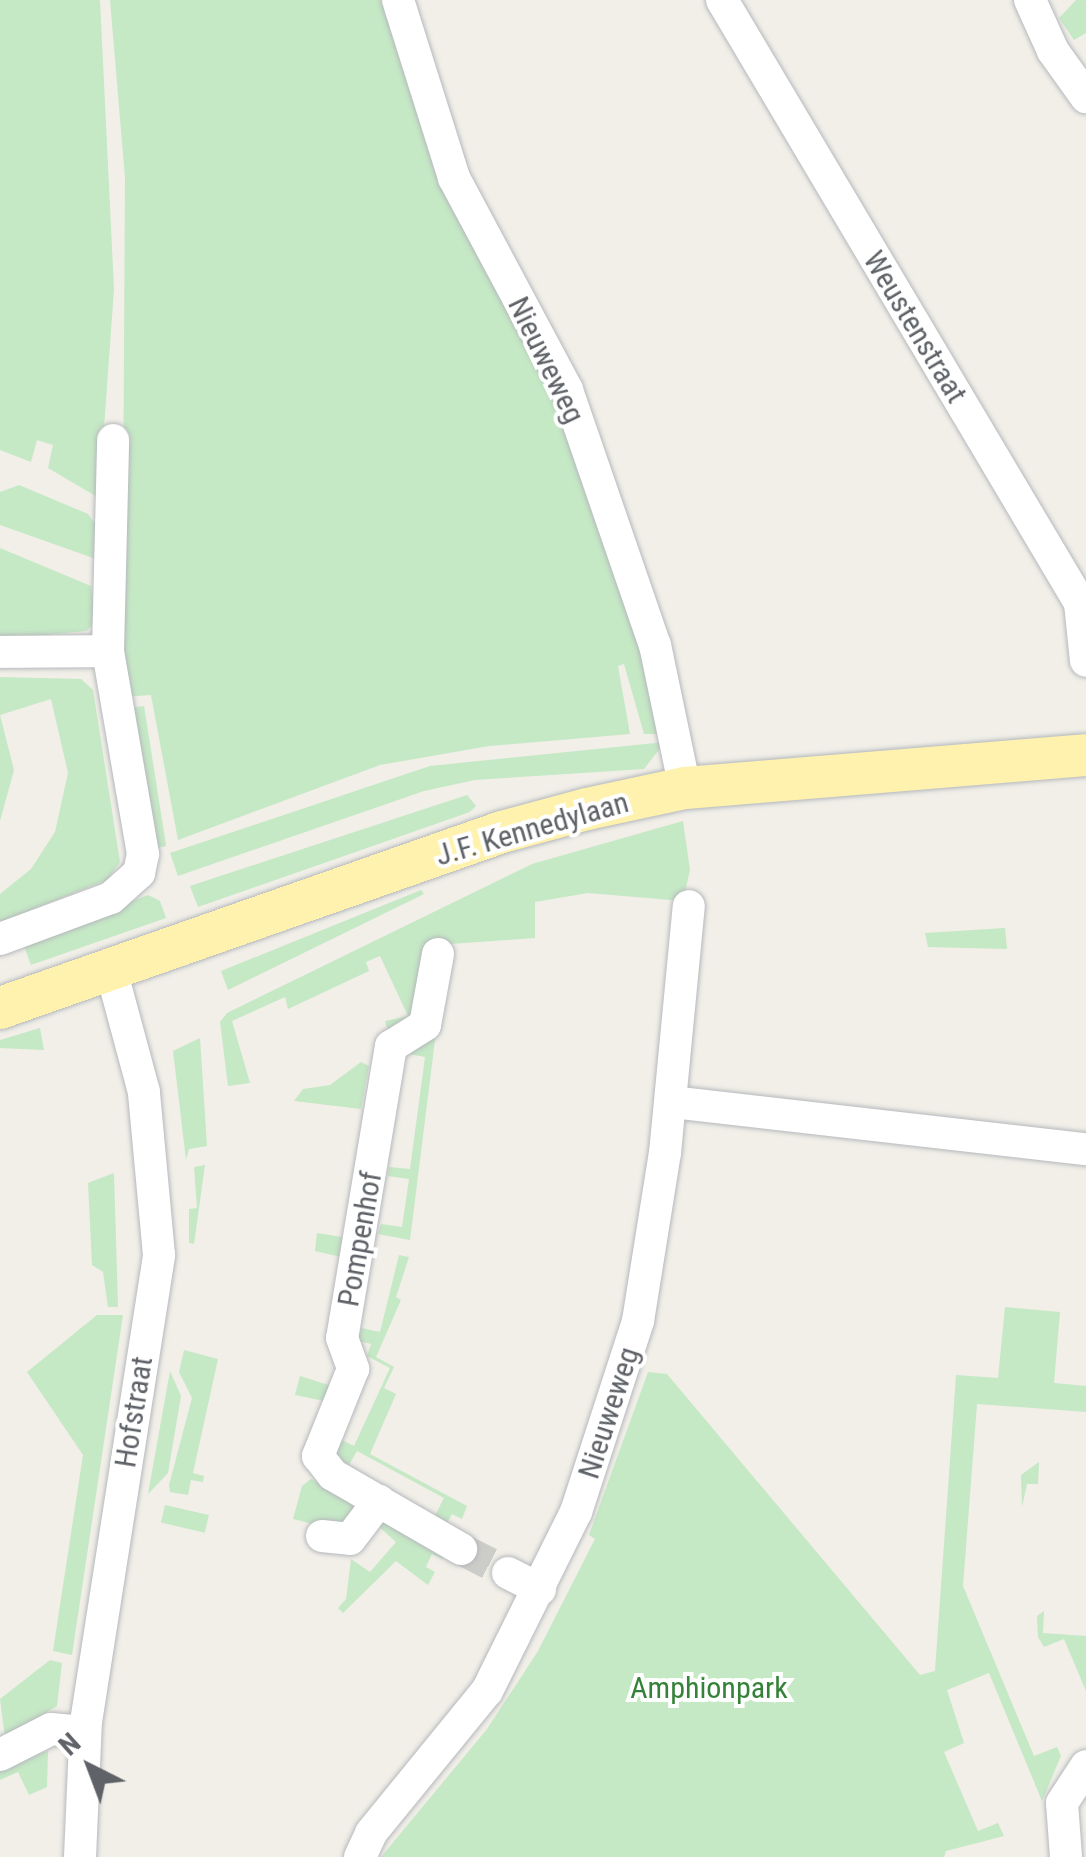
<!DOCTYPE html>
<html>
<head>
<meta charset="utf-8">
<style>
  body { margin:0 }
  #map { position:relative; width:1086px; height:1857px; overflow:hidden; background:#f1efe8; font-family:"Roboto Condensed",sans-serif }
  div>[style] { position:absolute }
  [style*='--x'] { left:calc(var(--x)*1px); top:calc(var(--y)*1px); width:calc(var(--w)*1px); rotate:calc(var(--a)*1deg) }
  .green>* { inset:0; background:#c5e8c5; transform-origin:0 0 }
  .minor-tunnel>* { height:32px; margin-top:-16px; transform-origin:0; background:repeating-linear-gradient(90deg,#ccccc8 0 32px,transparent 0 48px) }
  .roads { filter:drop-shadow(0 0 2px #b5b8bc) drop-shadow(0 0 2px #b5b8bc) }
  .minor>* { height:32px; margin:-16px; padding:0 16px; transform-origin:16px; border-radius:16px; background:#fff }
  .major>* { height:42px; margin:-21px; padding:0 21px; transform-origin:21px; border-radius:21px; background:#fff2af }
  span { translate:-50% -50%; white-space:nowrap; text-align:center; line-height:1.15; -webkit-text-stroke:8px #fff; paint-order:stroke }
  .street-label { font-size:30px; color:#5f6368 }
  .park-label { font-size:30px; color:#348238 }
  .north { position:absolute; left:40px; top:1717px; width:100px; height:100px; -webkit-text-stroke:8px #fff; paint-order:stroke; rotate:318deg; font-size:28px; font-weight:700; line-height:40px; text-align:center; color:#5f6368 }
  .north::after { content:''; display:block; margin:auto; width:35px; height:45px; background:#5f6368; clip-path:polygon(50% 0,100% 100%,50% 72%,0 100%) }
</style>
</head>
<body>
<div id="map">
  <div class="green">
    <i style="clip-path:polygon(0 0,100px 0,114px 289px,99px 498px,48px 468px,53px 445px,37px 440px,31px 462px,0 450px)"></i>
    <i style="clip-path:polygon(110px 0,386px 0,605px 524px,665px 734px,644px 734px,624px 664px,618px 666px,630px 734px,489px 746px,380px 765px,178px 840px,151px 695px,122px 697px,125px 178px)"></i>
    <i style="clip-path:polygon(1076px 0,1086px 0,1086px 33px,1074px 40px,1059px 18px)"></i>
    <i style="clip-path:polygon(19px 485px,88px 514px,98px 528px,96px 559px,0 525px,0 492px)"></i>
    <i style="clip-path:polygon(0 548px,91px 586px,96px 620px,87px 631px,0 639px)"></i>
    <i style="clip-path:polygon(0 677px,81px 679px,93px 690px,120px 862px,107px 880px,0 922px,0 894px,31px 869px,55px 832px,68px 773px,51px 699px,0 715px)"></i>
    <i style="left:144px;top:706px;width:142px;height:16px;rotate:81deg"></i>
    <i style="clip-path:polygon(0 715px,14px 770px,0 821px)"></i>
    <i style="clip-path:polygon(665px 742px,644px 769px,475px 780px,424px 791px,178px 876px,170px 853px,430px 766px)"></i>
    <i style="clip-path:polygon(467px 795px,476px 806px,470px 812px,198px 907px,190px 886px)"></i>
    <i style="clip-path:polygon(683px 821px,690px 870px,683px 901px,588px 893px,535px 902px,535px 938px,450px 944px,418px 1016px,389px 1035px,385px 1021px,408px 1016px,380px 956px,366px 962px,369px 971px,288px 1009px,285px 997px,232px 1021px,250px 1083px,228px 1086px,220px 1022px,227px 1013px,532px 864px)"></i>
    <i style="clip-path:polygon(421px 890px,424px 894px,228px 990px,221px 971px)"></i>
    <i style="clip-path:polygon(148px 895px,160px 901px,166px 918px,31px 965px,23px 943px)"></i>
    <i style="clip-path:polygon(1005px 928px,1007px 949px,928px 947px,925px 933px)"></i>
    <i style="clip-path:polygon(40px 1028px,44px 1050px,0 1048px,0 1040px)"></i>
    <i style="clip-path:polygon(436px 1032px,410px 1240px,378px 1234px,381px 1224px,402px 1227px,409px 1179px,388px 1176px,389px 1167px,410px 1169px,425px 1057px,404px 1053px)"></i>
    <i style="clip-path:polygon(200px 1038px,207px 1146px,189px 1149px,186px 1160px,173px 1051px)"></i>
    <i style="clip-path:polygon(361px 1062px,369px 1066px,361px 1109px,294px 1101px,303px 1089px,330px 1085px)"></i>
    <i style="clip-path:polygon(205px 1165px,194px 1244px,189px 1243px,189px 1209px,197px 1208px,194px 1167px)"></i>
    <i style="clip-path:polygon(114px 1173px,118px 1307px,108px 1307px,103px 1272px,92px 1265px,88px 1183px)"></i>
    <i style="clip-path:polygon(317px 1233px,348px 1238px,346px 1258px,315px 1251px)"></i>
    <i style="clip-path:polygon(399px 1255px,409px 1257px,396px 1297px,401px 1300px,376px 1357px,394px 1367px,384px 1388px,396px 1394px,370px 1454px,467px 1506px,462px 1519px,452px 1514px,445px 1527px,431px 1523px,444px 1498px,357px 1451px,346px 1470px,329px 1443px,331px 1435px,354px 1446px,390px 1368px,367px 1356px,371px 1344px,358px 1341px,361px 1328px,380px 1332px)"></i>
    <i style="clip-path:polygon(1005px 1307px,1060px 1312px,1054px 1383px,1086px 1386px,1086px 1412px,977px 1404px,963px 1586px,1034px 1756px,1057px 1747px,1061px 1756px,1042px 1801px,989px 1673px,947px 1690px,964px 1743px,944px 1752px,978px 1831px,998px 1823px,1004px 1836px,946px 1851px,944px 1857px,381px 1857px,487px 1729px,538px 1651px,595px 1539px,589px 1535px,648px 1372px,667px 1374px,920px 1675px,935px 1671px,956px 1375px,998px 1378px)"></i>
    <i style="clip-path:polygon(97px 1315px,123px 1315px,72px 1655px,53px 1651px,83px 1455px,27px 1372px)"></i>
    <i style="clip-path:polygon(184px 1350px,218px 1359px,193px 1473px,204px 1476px,203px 1482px,191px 1480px,188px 1495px,170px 1492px,169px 1485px,192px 1398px,179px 1372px)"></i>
    <i style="clip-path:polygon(170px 1371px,181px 1396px,168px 1473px,148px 1494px)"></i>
    <i style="clip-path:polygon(300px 1376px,332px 1386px,324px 1401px,295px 1395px)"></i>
    <i style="clip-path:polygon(1039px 1462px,1038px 1484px,1027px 1484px,1022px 1507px,1021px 1475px)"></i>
    <i style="clip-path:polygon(311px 1479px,352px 1502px,354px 1515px,332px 1529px,293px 1519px,302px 1486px)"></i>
    <i style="left:165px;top:1505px;width:45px;height:18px;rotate:13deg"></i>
    <i style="clip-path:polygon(384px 1518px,447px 1550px,442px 1559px,432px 1554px,426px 1567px,435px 1572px,428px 1585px,396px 1561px,343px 1613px,338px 1608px,346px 1599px,351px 1559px,370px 1572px,396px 1542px,378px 1526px)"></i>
    <i style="clip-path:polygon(1044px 1611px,1043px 1633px,1086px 1636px,1086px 1691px,1064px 1639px,1044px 1647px,1038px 1637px,1037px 1616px)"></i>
    <i style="clip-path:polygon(50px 1660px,62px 1663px,57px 1706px,5px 1737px,0 1699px)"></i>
    <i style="clip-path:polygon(48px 1751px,47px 1787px,29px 1795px,18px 1772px,0 1780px,0 1766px)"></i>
  </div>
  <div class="minor-tunnel">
    <i style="--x:461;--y:1549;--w:53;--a:27.1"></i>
  </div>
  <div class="roads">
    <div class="minor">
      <i style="--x:398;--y:0;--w:187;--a:72.5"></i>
      <i style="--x:454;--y:178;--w:240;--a:61.9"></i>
      <i style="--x:567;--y:390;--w:270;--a:71"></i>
      <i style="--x:655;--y:645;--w:146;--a:78.2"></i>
      <i style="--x:722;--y:0;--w:701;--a:59.3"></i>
      <i style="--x:1080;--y:603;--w:58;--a:84.1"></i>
      <i style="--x:1030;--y:0;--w:56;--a:65.7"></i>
      <i style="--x:1053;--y:51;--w:57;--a:54.3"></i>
      <i style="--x:0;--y:652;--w:108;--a:-0.5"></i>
      <i style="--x:108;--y:651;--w:211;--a:-88.6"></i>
      <i style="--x:0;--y:939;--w:118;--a:-20.3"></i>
      <i style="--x:111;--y:898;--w:38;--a:-42"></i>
      <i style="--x:139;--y:873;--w:19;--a:-78"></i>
      <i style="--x:143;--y:854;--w:206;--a:-99.8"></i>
      <i style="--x:438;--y:954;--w:72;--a:100.4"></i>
      <i style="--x:425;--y:1025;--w:40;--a:148"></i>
      <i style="--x:391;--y:1046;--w:296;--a:99.5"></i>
      <i style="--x:342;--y:1338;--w:33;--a:70"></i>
      <i style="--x:353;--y:1369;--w:94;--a:111.9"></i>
      <i style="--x:318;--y:1456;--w:24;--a:52"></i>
      <i style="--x:333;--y:1475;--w:148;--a:30"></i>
      <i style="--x:671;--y:1102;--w:418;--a:6.5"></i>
      <i style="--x:322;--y:1536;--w:28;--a:6"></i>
      <i style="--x:350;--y:1539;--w:48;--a:-52.7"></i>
      <i style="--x:508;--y:1573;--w:36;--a:27"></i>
      <i style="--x:0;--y:1755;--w:57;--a:-27"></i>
      <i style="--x:51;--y:1729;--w:34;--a:5"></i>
      <i style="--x:80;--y:1857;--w:135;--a:-87.5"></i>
      <i style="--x:86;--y:1722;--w:473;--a:-81.1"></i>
      <i style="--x:159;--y:1255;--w:164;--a:-95.3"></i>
      <i style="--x:144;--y:1092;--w:126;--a:-105.1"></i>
      <i style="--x:360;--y:1857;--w:26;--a:-65"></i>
      <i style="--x:371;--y:1833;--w:183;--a:-50.8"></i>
      <i style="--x:487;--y:1691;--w:200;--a:-63.6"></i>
      <i style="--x:576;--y:1512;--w:201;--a:-72"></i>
      <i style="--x:638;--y:1321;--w:170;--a:-80.9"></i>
      <i style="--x:665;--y:1153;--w:248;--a:-84.5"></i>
      <i style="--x:1066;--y:1857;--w:54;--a:-94.2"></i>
      <i style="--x:1062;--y:1803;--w:44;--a:-57"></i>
    </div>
    <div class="major">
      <i style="--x:0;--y:1008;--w:532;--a:-19.32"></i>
      <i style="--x:502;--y:832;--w:88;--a:-15.1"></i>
      <i style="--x:587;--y:809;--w:100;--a:-12.1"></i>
      <i style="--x:685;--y:788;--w:402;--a:-4.7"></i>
    </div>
  </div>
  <div class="street-label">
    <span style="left:915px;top:327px;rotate:59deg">Weustenstraat</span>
    <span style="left:546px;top:360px;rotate:64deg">Nieuweweg</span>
    <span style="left:532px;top:829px;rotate:-16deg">J.F. Kennedylaan</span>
    <span style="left:360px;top:1239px;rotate:-80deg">Pompenhof</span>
    <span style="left:134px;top:1412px;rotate:-81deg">Hofstraat</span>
    <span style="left:609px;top:1413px;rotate:-72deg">Nieuweweg</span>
  </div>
  <div class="park-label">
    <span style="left:709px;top:1688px">Amphionpark</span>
  </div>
  <div class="north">N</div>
</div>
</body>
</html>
